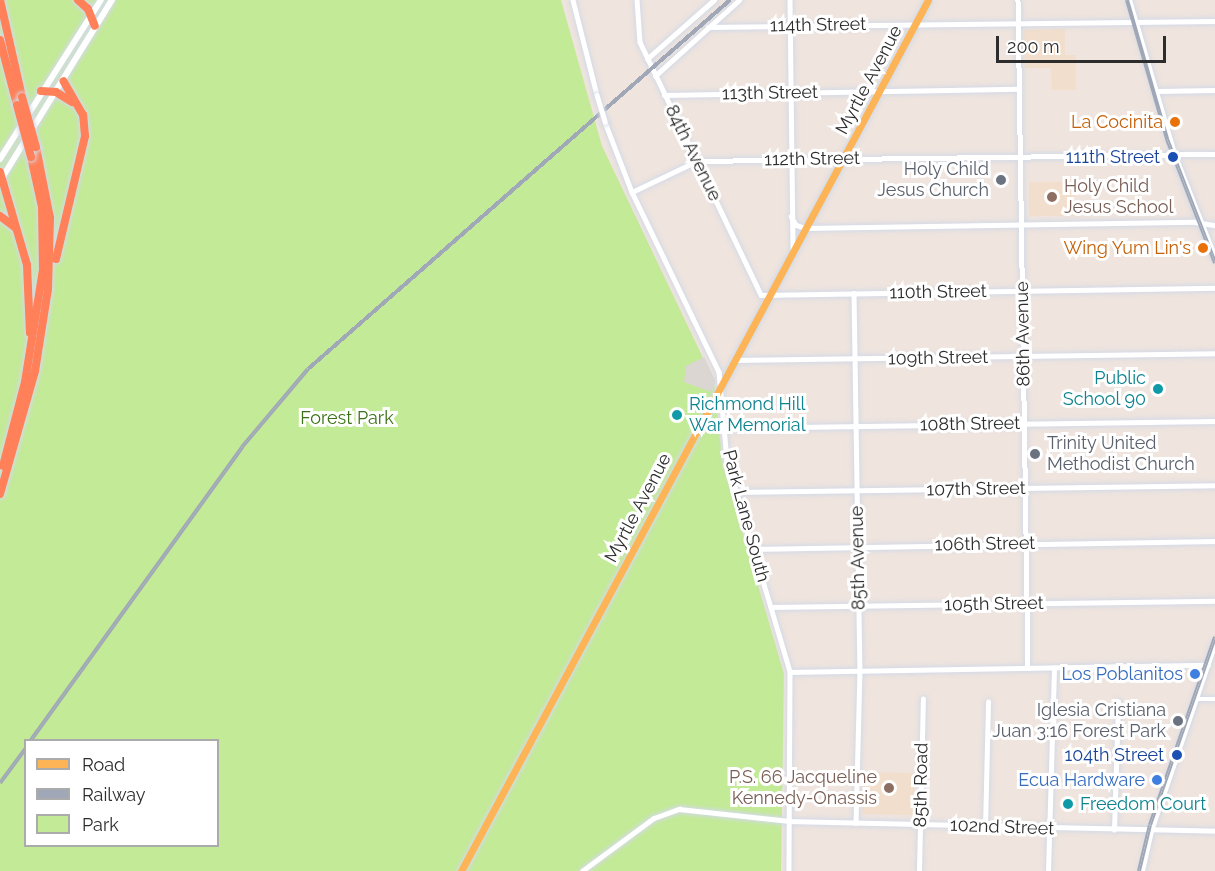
<!DOCTYPE html>
<html>
<head>
<meta charset="utf-8">
<style>
  body { margin:0 }
  #map { position:relative; width:1215px; height:871px; overflow:hidden; background:#efe4de; font-family:Raleway,sans-serif }
  div>[style] { position:absolute }
  [style*='--x'] { left:calc(var(--x)*1px); top:calc(var(--y)*1px); width:calc(var(--w)*1px); rotate:calc(var(--a)*1deg) }
  .education>* { inset:0; background:#f2decc; transform-origin:0 0 }
  .green>* { inset:0; background:#c3ea96 }
  .plaza>* { inset:0; background:#dbd6d1 }
  .roads { filter:drop-shadow(0 0 2px #d3dae6) drop-shadow(0 0 2px #d3dae6) }
  .street>* { height:4.5px; margin:-2.25px; padding:0 2.25px; transform-origin:2.25px; border-radius:2.25px; background:#fff }
  .secondary>* { height:6px; margin:-3px; padding:0 3px; transform-origin:3px; border-radius:3px; background:#fff }
  .primary>* { height:7px; margin:-3.5px; padding:0 3.5px; transform-origin:3.5px; border-radius:3.5px; background:#fcb456 }
  .highway>* { height:8px; margin:-4px; padding:0 4px; transform-origin:4px; border-radius:4px; background:#ff8059 }
  .rail>* { height:4px; margin-top:-2px; transform-origin:0; background:repeating-linear-gradient(90deg,#fff 0 4.5px,#a0a8b8 0 9px); box-sizing:border-box; border-block:2px solid #a0a8b8 }
  .bridges { filter:drop-shadow(0 0 2px #d3dae6) drop-shadow(0 0 2px #d3dae6) }
  .street-bridge>* { height:4.5px; margin:-2.25px; padding:0 2.25px; transform-origin:2.25px; border-radius:2.25px; background:#fff }
  .highway-bridge>* { height:8px; margin:-4px; padding:0 4px; transform-origin:4px; border-radius:4px; background:#ff8059 }
  .dots>* { width:16px; height:16px; translate:-50% -50%; box-sizing:border-box; border:3px solid #fff; border-radius:50% }
  span { translate:-50% -50%; white-space:nowrap; text-align:center; line-height:1.15; -webkit-text-stroke:6px #fff; paint-order:stroke }
  .street-label { font-size:18px; color:#2d2d2d }
  .food-label { font-size:18px; color:#c56008 }
  .right { translate:-100% -50%; text-align:right }
  .transit-label { font-size:18px; color:#164399 }
  .worship-label { font-size:18px; color:#5b616d }
  .left { translate:0 -50%; text-align:left }
  .education-label { font-size:18px; color:#785e54 }
  .culture-label { font-size:18px; color:#0d838f }
  .park-label { font-size:18px; color:#3a7215 }
  .shop-label { font-size:18px; color:#366cbe }
  .legend { position:absolute; left:24px; top:739px; width:195px; height:108px; box-sizing:border-box; background:#fff; border:2px solid #ababab; margin:0; padding:8px 10px; list-style:none; font-size:18px; color:#2d2d2d }
  .legend li { display:flex; align-items:center; gap:12px; height:30px }
  .legend b { width:30px; border:2px solid #ababab }
  .scale { position:absolute; left:996px; top:36px; width:170px; height:27px; box-sizing:border-box; border:3px solid #2d2d2d; border-top:0; padding-left:8px; font-size:18px; line-height:21px; white-space:nowrap; color:#2d2d2d; -webkit-text-stroke:4px #fff; paint-order:stroke }
</style>
</head>
<body>
<div id="map">
  <div class="education">
    <i style="clip-path:polygon(1065px 29px,1065px 55px,1076px 55px,1076px 90px,1052px 90px,1051px 68px,1025px 68px,1024px 30px)"></i>
    <i style="left:1029px;top:182px;width:46px;height:34px"></i>
    <i style="left:863px;top:772px;width:52px;height:42px;rotate:1deg"></i>
  </div>
  <div class="green">
    <i style="clip-path:polygon(evenodd,0 0,561px 0,602px 146px,714px 381px,723px 465px,784px 674px,781px 871px,0 871px,0 0,26px 740px,218px 740px,218px 846px,26px 846px,26px 740px)"></i>
  </div>
  <div class="plaza">
    <i style="clip-path:polygon(704px 357px,716px 382px,711px 392px,684px 382px,686px 366px)"></i>
  </div>
  <div class="roads">
    <div class="street">
      <i style="--x:573;--y:0;--w:98;--a:75.8"></i>
      <i style="--x:637;--y:0;--w:42;--a:85.9"></i>
      <i style="--x:640;--y:42;--w:280;--a:64.4"></i>
      <i style="--x:761;--y:295;--w:454;--a:-0.9"></i>
      <i style="--x:790;--y:0;--w:250;--a:89.3"></i>
      <i style="--x:1018;--y:0;--w:668;--a:89.14"></i>
      <i style="--x:708;--y:27;--w:507;--a:-0.68"></i>
      <i style="--x:647;--y:59;--w:89;--a:-41.4"></i>
      <i style="--x:655;--y:76;--w:113;--a:-42.1"></i>
      <i style="--x:1155;--y:91;--w:60;--a:-1"></i>
      <i style="--x:664;--y:95;--w:355;--a:-1"></i>
      <i style="--x:605;--y:122;--w:75;--a:68.9"></i>
      <i style="--x:632;--y:192;--w:200;--a:64.2"></i>
      <i style="--x:719;--y:372;--w:88;--a:84.8"></i>
      <i style="--x:727;--y:460;--w:221;--a:73.4"></i>
      <i style="--x:790;--y:672;--w:199;--a:90.3"></i>
      <i style="--x:632;--y:192;--w:72;--a:-25.5"></i>
      <i style="--x:697;--y:161;--w:518;--a:-0.77"></i>
      <i style="--x:791;--y:216;--w:10;--a:61"></i>
      <i style="--x:796;--y:225;--w:9;--a:18"></i>
      <i style="--x:805;--y:228;--w:390;--a:-0.9"></i>
      <i style="--x:1195;--y:222;--w:20;--a:9"></i>
      <i style="--x:854;--y:293;--w:377;--a:89.1"></i>
      <i style="--x:860;--y:670;--w:153;--a:91.5"></i>
      <i style="--x:734;--y:360;--w:481;--a:-0.8"></i>
      <i style="--x:725;--y:428;--w:490;--a:-0.8"></i>
      <i style="--x:736;--y:492;--w:479;--a:-0.8"></i>
      <i style="--x:754;--y:549;--w:461;--a:-1"></i>
      <i style="--x:772;--y:607;--w:443;--a:-0.8"></i>
      <i style="--x:790;--y:672;--w:418;--a:-1"></i>
      <i style="--x:1197;--y:699;--w:18;--a:0"></i>
      <i style="--x:985;--y:827;--w:125;--a:-88.6"></i>
      <i style="--x:1114;--y:830;--w:128;--a:-88.2"></i>
      <i style="--x:582;--y:871;--w:89;--a:-36.4"></i>
      <i style="--x:654;--y:818;--w:27;--a:-20"></i>
      <i style="--x:679;--y:809;--w:111;--a:6.2"></i>
      <i style="--x:789;--y:821;--w:426;--a:1.3"></i>
      <i style="--x:919;--y:871;--w:172;--a:-88.7"></i>
      <i style="--x:1048;--y:871;--w:203;--a:-88.3"></i>
    </div>
    <div class="secondary">
      <i style="--x:1129;--y:0;--w:160;--a:73.7"></i>
      <i style="--x:1174;--y:154;--w:112;--a:68.5"></i>
      <i style="--x:0;--y:159;--w:188;--a:-57.6"></i>
      <i style="--x:2;--y:178;--w:209;--a:-58.3"></i>
      <i style="--x:1142;--y:871;--w:41;--a:-77.3"></i>
      <i style="--x:1151;--y:831;--w:199;--a:-71.2"></i>
    </div>
    <div class="primary">
      <i style="--x:461;--y:871;--w:988;--a:-61.8"></i>
    </div>
    <div class="highway">
      <i style="--x:0;--y:0;--w:99;--a:77.2"></i>
      <i style="--x:78;--y:0;--w:13;--a:42"></i>
      <i style="--x:88;--y:9;--w:18;--a:68"></i>
      <i style="--x:0;--y:40;--w:67;--a:75.3"></i>
      <i style="--x:41;--y:91;--w:15;--a:4"></i>
      <i style="--x:56;--y:92;--w:19;--a:32"></i>
      <i style="--x:0;--y:172;--w:97;--a:73.8"></i>
      <i style="--x:27;--y:265;--w:68;--a:87.5"></i>
      <i style="--x:0;--y:216;--w:20;--a:37"></i>
      <i style="--x:56;--y:259;--w:126;--a:-76.7"></i>
      <i style="--x:85;--y:136;--w:21;--a:-95"></i>
      <i style="--x:83;--y:115;--w:39;--a:-120"></i>
      <i style="--x:3;--y:466;--w:87;--a:-75.3"></i>
      <i style="--x:25;--y:382;--w:113;--a:-80.9"></i>
      <i style="--x:43;--y:270;--w:63;--a:-90.9"></i>
      <i style="--x:42;--y:207;--w:51;--a:-102.4"></i>
      <i style="--x:0;--y:494;--w:128;--a:-74.1"></i>
      <i style="--x:35;--y:371;--w:83;--a:-81"></i>
      <i style="--x:48;--y:289;--w:71;--a:-88.4"></i>
      <i style="--x:50;--y:218;--w:72;--a:-101.2"></i>
    </div>
  </div>
  <div class="rail">
    <i style="--x:1127;--y:0;--w:145;--a:73.9"></i>
    <i style="--x:1167;--y:139;--w:133;--a:68.8"></i>
    <i style="--x:31;--y:740;--w:361;--a:-54.2"></i>
    <i style="--x:242;--y:447;--w:102;--a:-49.8"></i>
    <i style="--x:308;--y:369;--w:561;--a:-41.17"></i>
    <i style="--x:0;--y:783;--w:44;--a:-53.4"></i>
    <i style="--x:1139;--y:871;--w:47;--a:-76.6"></i>
    <i style="--x:1150;--y:825;--w:199;--a:-70.9"></i>
  </div>
  <div class="bridges">
    <div class="street-bridge">
      <i style="--x:597;--y:95;--w:28;--a:73"></i>
    </div>
    <div class="highway-bridge">
      <i style="--x:22;--y:97;--w:52;--a:74.4"></i>
      <i style="--x:17;--y:105;--w:54;--a:74.9"></i>
    </div>
  </div>
  <div class="dots">
    <i style="left:1175px;top:122px;background:#e8710a"></i>
    <i style="left:1173px;top:157px;background:#1a4fb4"></i>
    <i style="left:1001px;top:180px;background:#6b7280"></i>
    <i style="left:1052px;top:197px;background:#8d6e63"></i>
    <i style="left:1203px;top:248px;background:#e8710a"></i>
    <i style="left:1158px;top:389px;background:#0f9aa8"></i>
    <i style="left:677px;top:415px;background:#0f9aa8"></i>
    <i style="left:1035px;top:454px;background:#6b7280"></i>
    <i style="left:1195px;top:674px;background:#3f7fe0"></i>
    <i style="left:1178px;top:721px;background:#6b7280"></i>
    <i style="left:1177px;top:755px;background:#1a4fb4"></i>
    <i style="left:1157px;top:780px;background:#3f7fe0"></i>
    <i style="left:889px;top:788px;background:#8d6e63"></i>
    <i style="left:1068px;top:804px;background:#0f9aa8"></i>
  </div>
  <div class="street-label">
    <span style="left:818px;top:25px;rotate:-1deg">114th Street</span>
    <span style="left:869px;top:80px;rotate:-62deg">Myrtle Avenue</span>
    <span style="left:770px;top:93px;rotate:-1deg">113th Street</span>
    <span style="left:693px;top:153px;rotate:64deg">84th Avenue</span>
    <span style="left:812px;top:159px;rotate:-1deg">112th Street</span>
    <span style="left:938px;top:292px;rotate:-1deg">110th Street</span>
    <span style="left:1023px;top:334px;rotate:-91deg">86th Avenue</span>
    <span style="left:938px;top:358px;rotate:-1deg">109th Street</span>
    <span style="left:970px;top:424px;rotate:-1deg">108th Street</span>
    <span style="left:976px;top:489px;rotate:-1deg">107th Street</span>
    <span style="left:638px;top:508px;rotate:-62deg">Myrtle Avenue</span>
    <span style="left:746px;top:516px;rotate:75deg">Park Lane South</span>
    <span style="left:985px;top:544px;rotate:-1deg">106th Street</span>
    <span style="left:858px;top:558px;rotate:-91deg">85th Avenue</span>
    <span style="left:994px;top:604px;rotate:-1deg">105th Street</span>
    <span style="left:921px;top:785px;rotate:-89deg">85th Road</span>
    <span style="left:1002px;top:827px;rotate:2deg">102nd Street</span>
  </div>
  <div class="food-label">
    <span class="right" style="left:1163px;top:122px">La Cocinita</span>
    <span class="right" style="left:1191px;top:248px">Wing Yum Lin's</span>
  </div>
  <div class="transit-label">
    <span class="right" style="left:1160px;top:157px">111th Street</span>
    <span class="right" style="left:1164px;top:755px">104th Street</span>
  </div>
  <div class="worship-label">
    <span class="right" style="left:989px;top:180px">Holy Child<br>Jesus Church</span>
    <span class="left" style="left:1047px;top:454px">Trinity United<br>Methodist Church</span>
    <span class="right" style="left:1166px;top:721px">Iglesia Cristiana<br>Juan 3:16 Forest Park</span>
  </div>
  <div class="education-label">
    <span class="left" style="left:1064px;top:197px">Holy Child<br>Jesus School</span>
    <span class="right" style="left:877px;top:788px">P.S. 66 Jacqueline<br>Kennedy-Onassis</span>
  </div>
  <div class="culture-label">
    <span class="right" style="left:1146px;top:389px">Public<br>School 90</span>
    <span class="left" style="left:689px;top:415px">Richmond Hill<br>War Memorial</span>
    <span class="left" style="left:1080px;top:804px">Freedom Court</span>
  </div>
  <div class="park-label">
    <span style="left:347px;top:418px">Forest Park</span>
  </div>
  <div class="shop-label">
    <span class="right" style="left:1183px;top:674px">Los Poblanitos</span>
    <span class="right" style="left:1145px;top:780px">Ecua Hardware</span>
  </div>
  <ul class="legend">
  <li><b style="height:8px;background:#fcb456"></b>Road</li>
  <li><b style="height:8px;background:#a0a8b8"></b>Railway</li>
  <li><b style="height:16px;background:#c3ea96"></b>Park</li>
  </ul>
  <div class="scale">200 m</div>
</div>
</body>
</html>
